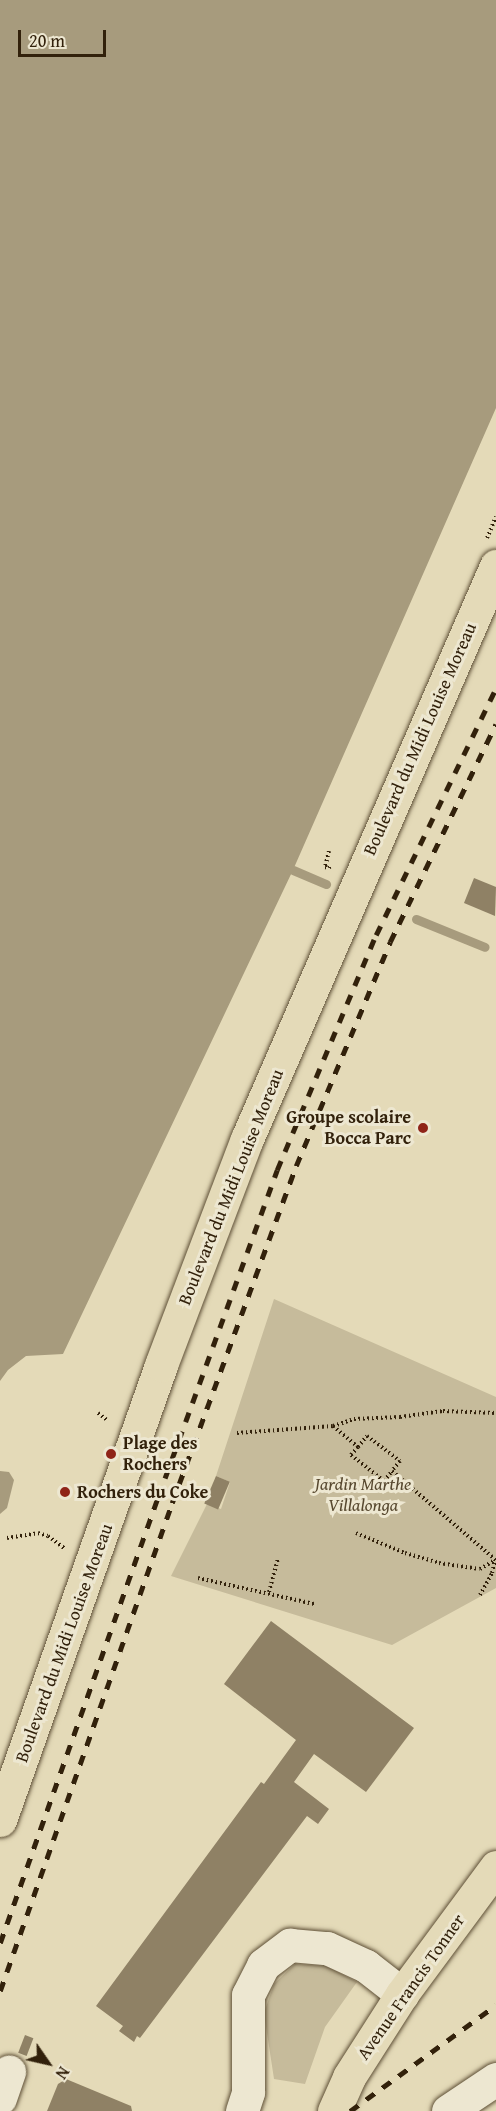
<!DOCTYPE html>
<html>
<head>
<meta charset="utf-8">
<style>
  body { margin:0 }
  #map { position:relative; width:496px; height:2111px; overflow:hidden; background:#e4dab8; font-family:"Gentium Book Plus",serif }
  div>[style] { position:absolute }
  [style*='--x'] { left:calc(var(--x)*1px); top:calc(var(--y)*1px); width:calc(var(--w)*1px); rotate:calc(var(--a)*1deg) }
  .green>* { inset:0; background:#c6bb9b }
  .water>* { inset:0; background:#a79b7d }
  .stream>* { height:9px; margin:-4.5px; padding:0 4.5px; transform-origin:4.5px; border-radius:4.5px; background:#a79b7d }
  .building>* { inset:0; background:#8f8165; transform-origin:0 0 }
  .path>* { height:4px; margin-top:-2px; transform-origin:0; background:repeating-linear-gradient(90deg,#32210b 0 1.5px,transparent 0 4.5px) }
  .roads { filter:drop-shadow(0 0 2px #5e4f36) drop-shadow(0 0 2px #5e4f36) }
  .minor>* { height:33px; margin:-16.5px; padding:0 16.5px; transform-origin:16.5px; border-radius:16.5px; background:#ede7d1 }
  .major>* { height:33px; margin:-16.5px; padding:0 16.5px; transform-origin:16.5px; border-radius:16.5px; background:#e4dab8 }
  .rail>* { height:4.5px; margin-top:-2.25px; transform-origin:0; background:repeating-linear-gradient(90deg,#32210b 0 10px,transparent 0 20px) }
  .dots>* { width:16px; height:16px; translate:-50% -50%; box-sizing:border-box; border:3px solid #ede7d1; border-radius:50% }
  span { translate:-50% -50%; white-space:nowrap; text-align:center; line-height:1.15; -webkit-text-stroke:6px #ede7d1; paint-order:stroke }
  .street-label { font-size:18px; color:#32210b }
  .poi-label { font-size:18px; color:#32210b; font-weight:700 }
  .right { translate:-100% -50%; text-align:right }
  .left { translate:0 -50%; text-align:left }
  .park-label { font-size:18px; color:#57482f; font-style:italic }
  .north { position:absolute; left:18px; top:2033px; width:60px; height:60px; -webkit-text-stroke:4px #ede7d1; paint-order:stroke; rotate:124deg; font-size:16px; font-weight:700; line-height:24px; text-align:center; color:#32210b }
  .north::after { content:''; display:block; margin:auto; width:21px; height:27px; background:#32210b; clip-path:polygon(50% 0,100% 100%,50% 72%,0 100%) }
  .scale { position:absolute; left:18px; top:30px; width:88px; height:27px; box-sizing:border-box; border:3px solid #32210b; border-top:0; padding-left:8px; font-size:18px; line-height:21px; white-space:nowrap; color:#32210b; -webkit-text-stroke:4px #ede7d1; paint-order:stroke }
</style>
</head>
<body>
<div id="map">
  <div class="green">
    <i style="clip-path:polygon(274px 1299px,496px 1397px,496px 1588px,392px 1645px,171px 1576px,207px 1504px,221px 1509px,230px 1482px,216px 1476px)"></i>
    <i style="clip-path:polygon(295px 1964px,326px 1966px,357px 1982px,325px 2027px,305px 2084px,274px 2079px,264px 2013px,274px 1984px)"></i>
  </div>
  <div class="water">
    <i style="clip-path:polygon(0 0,496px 0,496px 408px,293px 870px,63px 1354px,26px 1356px,8px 1370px,0 1381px)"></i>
    <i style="clip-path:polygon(0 1471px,9px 1472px,14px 1480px,7px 1508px,0 1514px)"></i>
  </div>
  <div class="stream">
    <i style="--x:293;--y:870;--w:36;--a:23"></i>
    <i style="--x:416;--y:919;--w:74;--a:22.1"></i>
  </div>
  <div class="building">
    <i style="clip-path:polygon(474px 878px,496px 887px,495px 916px,464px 903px)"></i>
    <i style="left:216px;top:1476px;width:15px;height:30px;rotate:23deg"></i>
    <i style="clip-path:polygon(271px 1621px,414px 1728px,366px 1792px,314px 1754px,294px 1782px,329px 1809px,318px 1824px,307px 1816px,140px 2038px,137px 2036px,134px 2042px,119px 2031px,123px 2026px,96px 2006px,261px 1782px,264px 1784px,296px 1740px,224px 1684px)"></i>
    <i style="left:25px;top:2035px;width:9px;height:19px;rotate:21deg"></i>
    <i style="clip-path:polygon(66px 2079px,131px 2106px,132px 2111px,47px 2111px,58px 2084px)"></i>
  </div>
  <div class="path">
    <i style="--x:487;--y:538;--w:23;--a:-67"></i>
    <i style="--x:329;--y:851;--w:16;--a:104"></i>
    <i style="--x:325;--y:867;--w:4;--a:14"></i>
    <i style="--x:329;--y:868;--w:2;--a:-63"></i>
    <i style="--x:98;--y:1413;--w:11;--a:38"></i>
    <i style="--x:333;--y:1426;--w:22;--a:-18"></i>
    <i style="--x:354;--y:1419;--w:46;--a:-2.5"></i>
    <i style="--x:400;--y:1417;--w:43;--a:-7.9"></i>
    <i style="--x:443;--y:1411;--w:53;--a:2.2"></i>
    <i style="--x:237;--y:1433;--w:96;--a:-4.2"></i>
    <i style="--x:333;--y:1426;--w:33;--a:40"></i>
    <i style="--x:358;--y:1447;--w:11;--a:131"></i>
    <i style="--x:351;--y:1455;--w:42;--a:38.2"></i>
    <i style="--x:384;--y:1481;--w:13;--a:-51"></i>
    <i style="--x:392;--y:1471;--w:137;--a:40.6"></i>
    <i style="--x:358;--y:1447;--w:14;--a:-51"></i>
    <i style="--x:367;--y:1436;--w:41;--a:37.1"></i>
    <i style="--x:400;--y:1461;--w:13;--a:129"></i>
    <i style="--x:356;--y:1533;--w:53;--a:22.2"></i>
    <i style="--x:405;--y:1553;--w:35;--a:16"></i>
    <i style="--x:439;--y:1563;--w:41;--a:8.3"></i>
    <i style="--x:480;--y:1569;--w:17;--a:-31"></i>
    <i style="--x:7;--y:1538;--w:31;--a:-9"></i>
    <i style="--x:38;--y:1533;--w:10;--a:17"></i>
    <i style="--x:48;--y:1536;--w:21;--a:37"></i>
    <i style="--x:198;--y:1578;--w:119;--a:12.6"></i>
    <i style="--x:269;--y:1592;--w:35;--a:-75"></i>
    <i style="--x:480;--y:1595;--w:25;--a:-61"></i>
    <i style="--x:492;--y:1573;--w:13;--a:-77"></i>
  </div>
  <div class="roads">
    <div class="minor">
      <i style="--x:0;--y:2098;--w:28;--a:-71"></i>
      <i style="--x:242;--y:2111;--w:20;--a:-72"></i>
      <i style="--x:248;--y:2092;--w:97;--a:-90"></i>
      <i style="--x:248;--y:1995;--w:34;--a:-63"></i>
      <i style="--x:263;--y:1965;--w:34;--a:-37"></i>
      <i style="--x:290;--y:1945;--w:37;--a:5"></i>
      <i style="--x:327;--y:1948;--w:43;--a:24.8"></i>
      <i style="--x:366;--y:1966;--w:46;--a:37.9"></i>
      <i style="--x:448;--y:2111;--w:58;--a:-33.7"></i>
    </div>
    <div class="major">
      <i style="--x:0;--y:1820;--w:483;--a:-70.5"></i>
      <i style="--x:161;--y:1365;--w:242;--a:-69.2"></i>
      <i style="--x:247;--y:1139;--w:625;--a:-66.51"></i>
      <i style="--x:334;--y:2111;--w:37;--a:-66"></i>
      <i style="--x:349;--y:2077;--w:98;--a:-57.4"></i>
      <i style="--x:402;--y:1994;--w:158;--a:-53.5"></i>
    </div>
  </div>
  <div class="rail">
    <i style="--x:0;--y:1943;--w:473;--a:-70.5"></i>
    <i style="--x:158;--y:1497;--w:348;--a:-70"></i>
    <i style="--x:277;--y:1170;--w:255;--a:-67.2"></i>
    <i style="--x:376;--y:935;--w:275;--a:-64.1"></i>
    <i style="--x:0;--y:1991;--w:517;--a:-70.58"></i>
    <i style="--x:172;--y:1503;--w:359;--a:-69.8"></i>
    <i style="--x:296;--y:1166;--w:243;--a:-67.2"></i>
    <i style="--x:390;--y:942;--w:242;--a:-64.1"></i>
    <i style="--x:350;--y:2111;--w:180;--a:-36"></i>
  </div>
  <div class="dots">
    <i style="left:423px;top:1128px;background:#8f2418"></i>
    <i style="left:111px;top:1454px;background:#8f2418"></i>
    <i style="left:65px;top:1492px;background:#8f2418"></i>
  </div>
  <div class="street-label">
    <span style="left:420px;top:739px;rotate:-66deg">Boulevard du Midi Louise Moreau</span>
    <span style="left:231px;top:1187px;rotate:-68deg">Boulevard du Midi Louise Moreau</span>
    <span style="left:64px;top:1643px;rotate:-70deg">Boulevard du Midi Louise Moreau</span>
    <span style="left:411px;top:1987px;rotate:-55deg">Avenue Francis Tonner</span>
  </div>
  <div class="poi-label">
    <span class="right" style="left:411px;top:1128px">Groupe scolaire<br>Bocca Parc</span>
    <span class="left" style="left:123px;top:1454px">Plage des<br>Rochers</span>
    <span class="left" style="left:77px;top:1492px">Rochers du Coke</span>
  </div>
  <div class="park-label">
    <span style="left:363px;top:1495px">Jardin Marthe<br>Villalonga</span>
  </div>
  <div class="north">N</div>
  <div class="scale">20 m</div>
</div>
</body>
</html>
